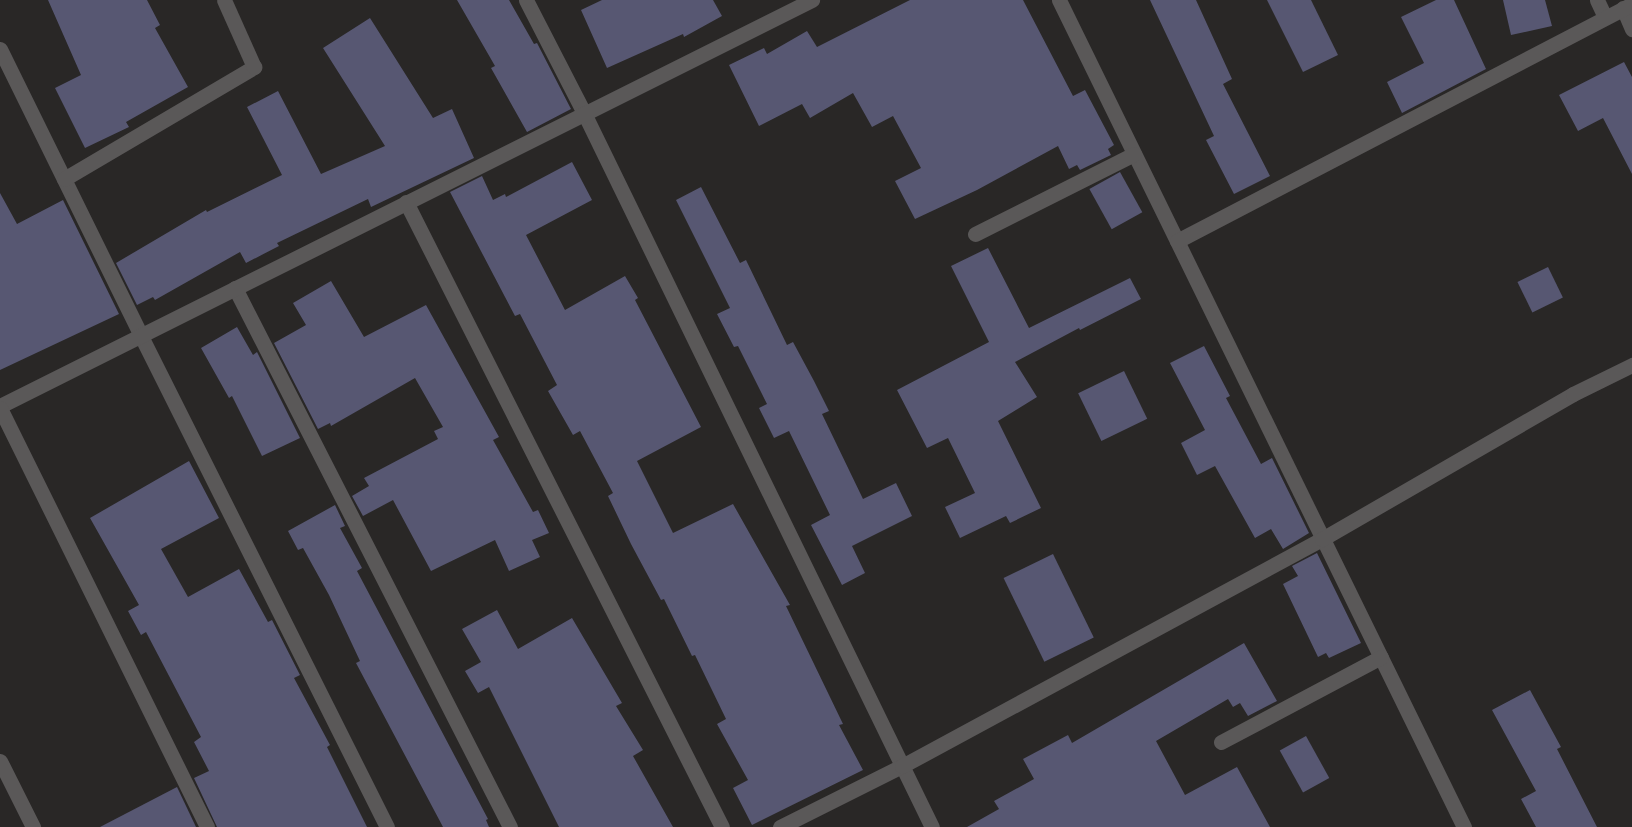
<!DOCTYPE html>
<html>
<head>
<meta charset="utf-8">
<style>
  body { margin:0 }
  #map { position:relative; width:1632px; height:827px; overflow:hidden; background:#292726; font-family:Raleway,sans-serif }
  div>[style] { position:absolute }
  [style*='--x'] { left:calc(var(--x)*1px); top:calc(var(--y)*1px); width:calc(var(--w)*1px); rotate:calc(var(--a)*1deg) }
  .building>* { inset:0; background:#575772; transform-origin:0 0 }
  .minor>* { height:15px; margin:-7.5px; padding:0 7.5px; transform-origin:7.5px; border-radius:7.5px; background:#5a5858 }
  span { translate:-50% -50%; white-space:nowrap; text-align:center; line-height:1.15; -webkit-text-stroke:6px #11100f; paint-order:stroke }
</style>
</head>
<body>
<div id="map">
  <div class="building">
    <i style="clip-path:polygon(48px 0,147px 0,160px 25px,155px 28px,188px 87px,126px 122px,129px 127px,85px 148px,55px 88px,81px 75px)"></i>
    <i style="clip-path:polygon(457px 0,509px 0,534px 44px,537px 43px,571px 109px,527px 132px,491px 68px,495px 66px)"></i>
    <i style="clip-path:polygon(602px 0,713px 0,722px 16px,684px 37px,683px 34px,607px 68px,581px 10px)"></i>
    <i style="clip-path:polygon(910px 0,1023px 0,1073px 96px,1085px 90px,1114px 145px,1108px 149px,1111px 155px,1080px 170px,1077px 165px,1069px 169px,1058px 146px,977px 190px,915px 219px,895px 181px,921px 168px,893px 116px,872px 127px,853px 93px,810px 118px,802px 104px,759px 126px,729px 65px,764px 48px,767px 54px,807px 31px,817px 47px)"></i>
    <i style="clip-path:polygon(1150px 0,1196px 0,1232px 79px,1223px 84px,1270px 176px,1234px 194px,1206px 140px,1214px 136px)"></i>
    <i style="clip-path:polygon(1267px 0,1311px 0,1338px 55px,1303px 72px)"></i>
    <i style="clip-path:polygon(1436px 0,1454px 0,1486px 69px,1402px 113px,1387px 82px,1424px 63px,1401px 17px)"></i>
    <i style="clip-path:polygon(1503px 0,1545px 0,1552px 26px,1511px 35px)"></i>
    <i style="clip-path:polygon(370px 18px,433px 118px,452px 109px,474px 158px,371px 207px,368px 199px,277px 243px,279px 246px,246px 263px,240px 252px,155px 300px,153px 297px,137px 305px,116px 263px,206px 210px,207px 212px,282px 175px,247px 107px,278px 91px,321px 174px,385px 146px,323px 48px)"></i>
    <i style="clip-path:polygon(1624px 62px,1632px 77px,1632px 174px,1603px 118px,1578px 131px,1559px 95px)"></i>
    <i style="clip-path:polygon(572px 162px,592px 200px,526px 235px,565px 310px,625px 276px,638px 298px,635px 300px,701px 427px,637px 461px,673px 533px,733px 504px,790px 605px,786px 606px,843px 724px,839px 725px,863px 770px,752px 825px,733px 788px,748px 780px,717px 724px,726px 719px,695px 655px,692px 656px,664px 599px,661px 600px,631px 544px,608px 496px,613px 493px,580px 431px,573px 435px,548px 391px,557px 385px,520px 314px,515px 316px,450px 192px,482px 176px,493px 200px,505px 194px,506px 197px)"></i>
    <i style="left:1120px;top:172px;width:46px;height:35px;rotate:61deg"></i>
    <i style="clip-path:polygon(701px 187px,740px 263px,746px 260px,787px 345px,793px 342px,814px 381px,829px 411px,822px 414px,863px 499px,896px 483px,912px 516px,852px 546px,865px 573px,842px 585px,811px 525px,830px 515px,789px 431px,774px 438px,759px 408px,767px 404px,738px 346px,734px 347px,717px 314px,730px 308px,676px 200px)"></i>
    <i style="clip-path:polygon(0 193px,17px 224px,63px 200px,119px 314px,0 370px)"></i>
    <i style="clip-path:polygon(988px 248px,1029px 328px,1130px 278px,1141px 299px,1080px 330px,1079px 328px,1015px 362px,1037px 397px,998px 421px,1041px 508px,1010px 523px,1006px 516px,960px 538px,945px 507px,975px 493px,948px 438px,927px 448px,897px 390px,989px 342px,951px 266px)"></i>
    <i style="left:1548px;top:267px;width:34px;height:34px;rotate:64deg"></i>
    <i style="clip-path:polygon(331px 281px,364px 337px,426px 305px,499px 437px,493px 440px,533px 512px,538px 510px,549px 533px,532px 540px,540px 557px,509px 571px,495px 540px,431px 571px,393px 500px,363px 516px,352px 496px,369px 486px,364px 478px,438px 439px,434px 431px,443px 427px,415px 378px,331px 426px,330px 423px,318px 429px,274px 343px,306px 325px,293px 303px)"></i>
    <i style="clip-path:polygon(237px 327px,253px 355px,257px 352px,300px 438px,262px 456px,232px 396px,229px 398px,201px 348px)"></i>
    <i style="clip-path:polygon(1204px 346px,1230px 396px,1226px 398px,1261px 464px,1272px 458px,1309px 533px,1283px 549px,1271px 529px,1255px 538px,1215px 466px,1197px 475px,1181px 443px,1205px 430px,1170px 363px)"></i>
    <i style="left:1124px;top:371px;width:53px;height:51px;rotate:64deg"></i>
    <i style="clip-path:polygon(189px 461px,219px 518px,161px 549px,188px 597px,239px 569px,268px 622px,272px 620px,300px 675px,294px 678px,330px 745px,327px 747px,367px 827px,217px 827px,194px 778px,209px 771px,194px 742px,201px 737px,146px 632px,141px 635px,128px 611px,139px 605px,90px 518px)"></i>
    <i style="clip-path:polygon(335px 505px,345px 526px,340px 528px,362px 568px,357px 571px,488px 819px,486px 820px,489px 827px,443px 827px,356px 663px,360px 661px,329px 595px,303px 548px,298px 550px,288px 531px)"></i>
    <i style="clip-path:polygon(1317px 553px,1361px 643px,1329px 658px,1326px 653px,1318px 657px,1283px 584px,1298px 576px,1292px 566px)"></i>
    <i style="left:1053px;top:554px;width:93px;height:55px;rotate:64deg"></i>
    <i style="clip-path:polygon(497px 610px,518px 649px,572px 618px,622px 703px,616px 706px,643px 750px,633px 756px,673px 827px,559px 827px,489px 687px,478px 693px,465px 671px,481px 662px,462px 629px)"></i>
    <i style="clip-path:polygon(1244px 643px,1277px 701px,1248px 716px,1240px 703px,1233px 707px,1228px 699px,1156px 741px,1185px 795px,1237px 767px,1270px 827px,967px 827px,999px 809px,994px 801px,1034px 779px,1023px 759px,1068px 735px,1072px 743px)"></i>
    <i style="clip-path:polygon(1530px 690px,1561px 747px,1557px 749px,1597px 827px,1536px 827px,1521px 799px,1536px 791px,1492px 710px)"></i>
    <i style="left:1306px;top:736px;width:48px;height:30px;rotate:61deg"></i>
    <i style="clip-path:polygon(177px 787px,196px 827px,100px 827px)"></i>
  </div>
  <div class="minor">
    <i style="--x:526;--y:0;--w:127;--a:62.8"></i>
    <i style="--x:584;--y:113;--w:794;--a:64.02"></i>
    <i style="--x:1059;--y:0;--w:921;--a:63.91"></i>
    <i style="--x:1597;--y:0;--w:19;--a:65"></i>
    <i style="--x:1623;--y:8;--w:23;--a:67"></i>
    <i style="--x:0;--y:49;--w:320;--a:63.8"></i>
    <i style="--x:141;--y:336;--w:549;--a:63.39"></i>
    <i style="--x:64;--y:179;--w:221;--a:-30.5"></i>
    <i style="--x:254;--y:67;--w:73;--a:-114.1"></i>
    <i style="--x:406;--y:202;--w:700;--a:63.18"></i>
    <i style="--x:975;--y:234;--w:178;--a:-26.7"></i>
    <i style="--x:1177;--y:241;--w:513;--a:-27.51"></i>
    <i style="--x:235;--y:288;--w:605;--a:62.97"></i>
    <i style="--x:0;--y:406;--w:908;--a:-26.57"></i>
    <i style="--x:0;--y:408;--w:467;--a:63.7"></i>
    <i style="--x:1221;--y:742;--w:181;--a:-28"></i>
    <i style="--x:0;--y:761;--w:74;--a:63.4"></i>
    <i style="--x:780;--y:827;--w:136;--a:-26.6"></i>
    <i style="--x:902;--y:766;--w:477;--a:-28.4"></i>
    <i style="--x:1322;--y:539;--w:290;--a:-30"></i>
    <i style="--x:1573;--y:394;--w:66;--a:-26.2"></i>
  </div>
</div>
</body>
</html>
